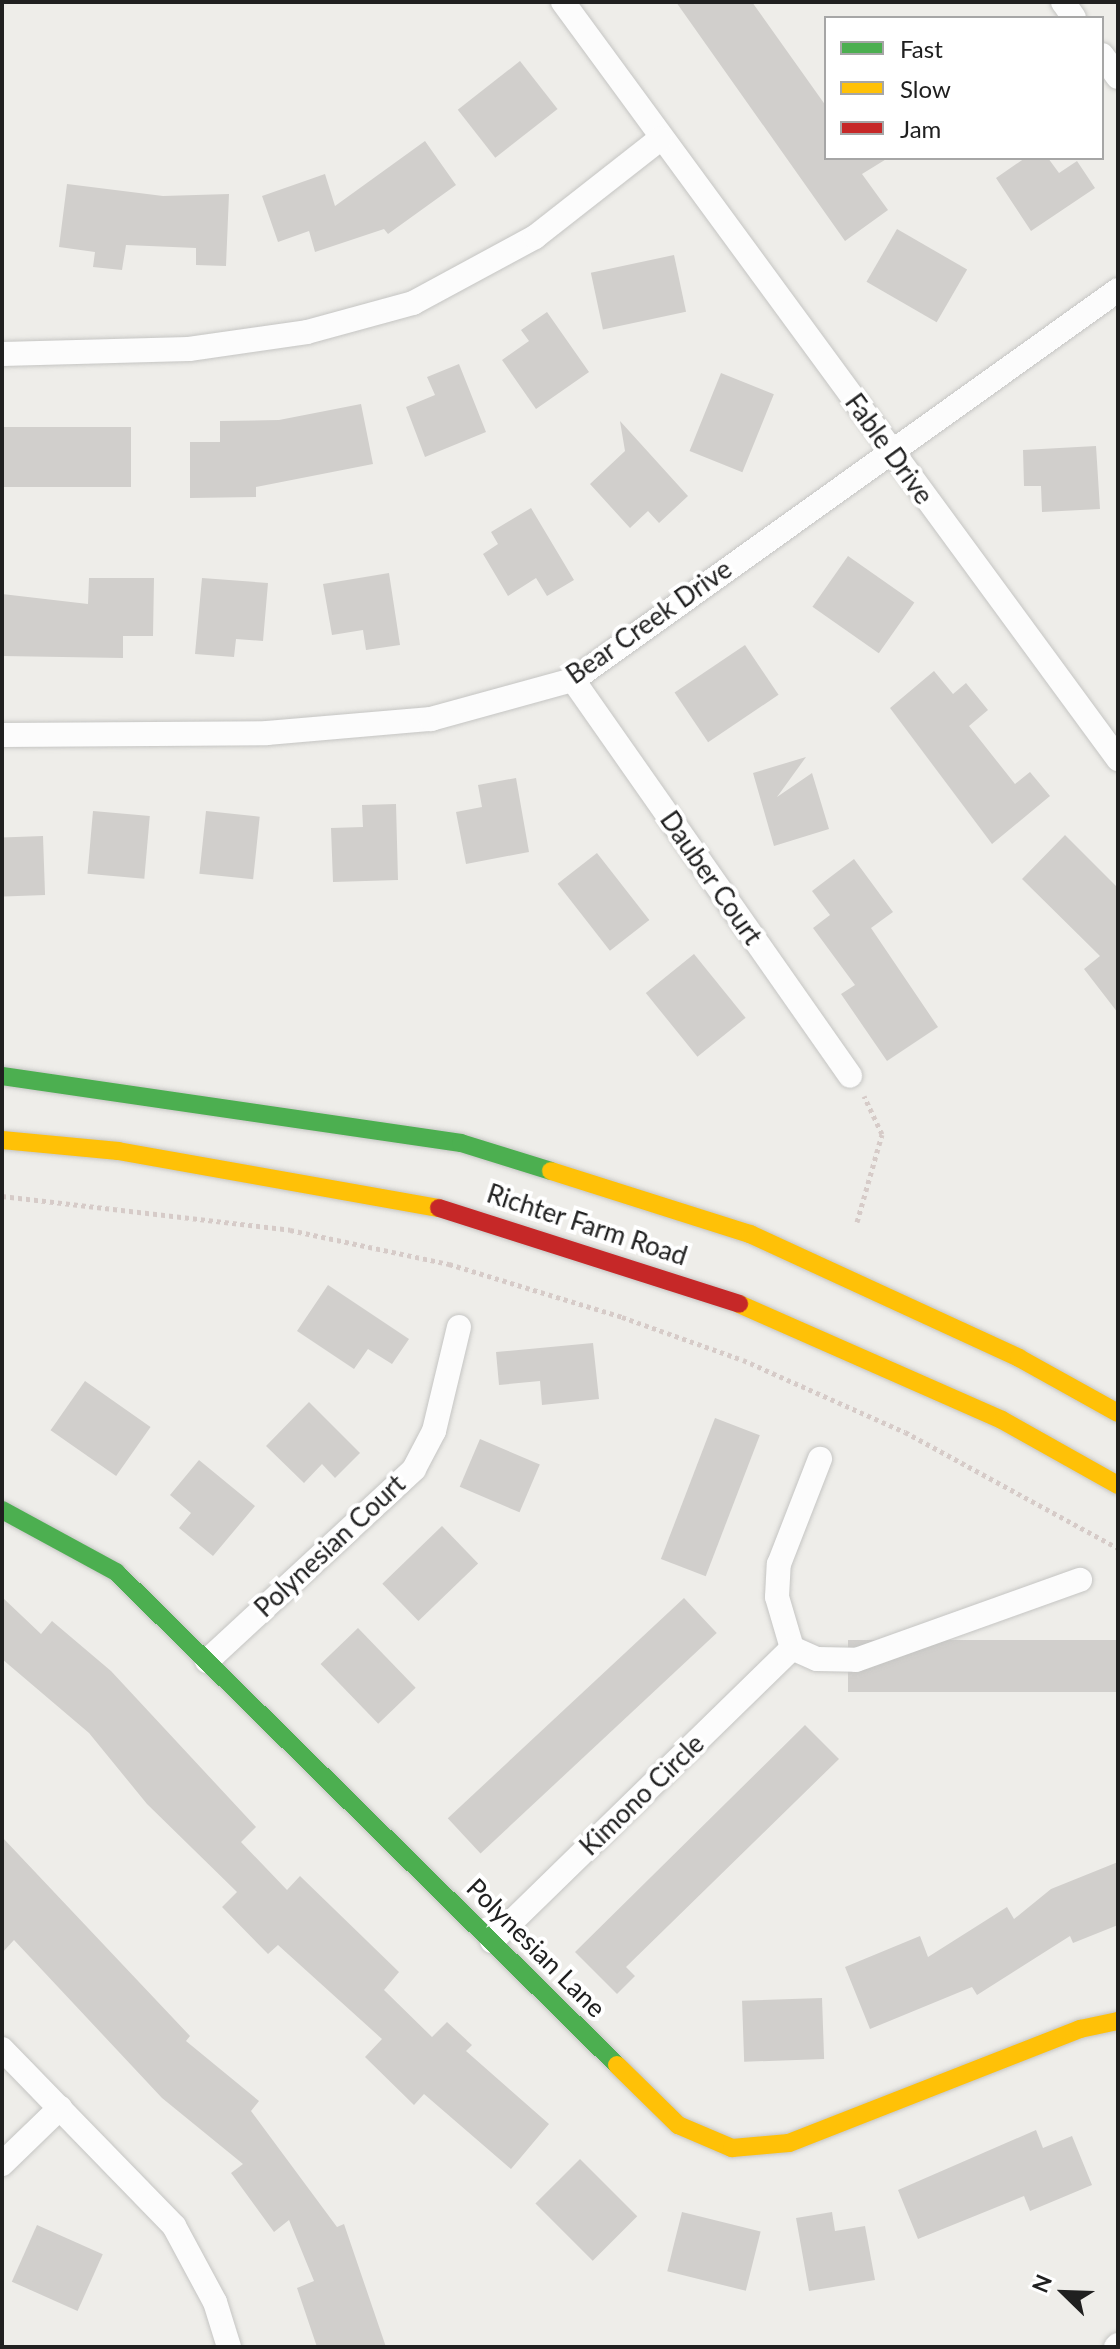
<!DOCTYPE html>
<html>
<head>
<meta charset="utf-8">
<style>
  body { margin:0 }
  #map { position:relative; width:1120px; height:2349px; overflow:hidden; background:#eeede9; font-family:Lato,sans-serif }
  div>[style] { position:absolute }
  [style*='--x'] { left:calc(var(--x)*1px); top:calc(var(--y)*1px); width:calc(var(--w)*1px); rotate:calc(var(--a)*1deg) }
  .building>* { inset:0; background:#d1cfcc; transform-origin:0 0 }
  .path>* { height:5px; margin-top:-2.5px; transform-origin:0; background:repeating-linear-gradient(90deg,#d6cbc8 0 4px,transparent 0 8px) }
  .roads { filter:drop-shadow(0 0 2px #c5c5c3) drop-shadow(0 0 2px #c5c5c3) }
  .street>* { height:24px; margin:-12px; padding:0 12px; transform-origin:12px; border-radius:12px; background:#fcfcfc }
  .fast>* { height:18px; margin:-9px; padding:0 9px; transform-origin:9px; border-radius:9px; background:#4caf50 }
  .slow>* { height:18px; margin:-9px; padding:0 9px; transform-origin:9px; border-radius:9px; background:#ffc107 }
  .jam>* { height:18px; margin:-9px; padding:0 9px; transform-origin:9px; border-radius:9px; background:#c62828 }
  span { translate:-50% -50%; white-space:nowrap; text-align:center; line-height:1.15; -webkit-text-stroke:8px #fff; paint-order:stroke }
  .street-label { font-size:26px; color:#202020 }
  .frame { position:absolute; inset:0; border:4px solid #202020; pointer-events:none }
  .legend { position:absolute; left:824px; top:16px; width:280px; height:144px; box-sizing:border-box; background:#fff; border:2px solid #a6a6a6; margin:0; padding:10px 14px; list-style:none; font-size:24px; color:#202020 }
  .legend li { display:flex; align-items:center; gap:16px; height:40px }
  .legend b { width:40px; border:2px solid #a6a6a6 }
  .north { position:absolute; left:1024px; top:2253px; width:80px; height:80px; -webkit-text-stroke:6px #fff; paint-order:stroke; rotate:293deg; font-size:22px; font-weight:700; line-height:32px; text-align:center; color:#202020 }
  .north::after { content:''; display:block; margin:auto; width:28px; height:36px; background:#202020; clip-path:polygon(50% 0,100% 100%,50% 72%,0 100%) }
</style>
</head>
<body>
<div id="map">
  <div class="building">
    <i style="clip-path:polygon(676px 2px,752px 2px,826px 106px,826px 158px,888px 158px,862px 174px,888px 210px,845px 241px)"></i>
    <i style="left:520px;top:61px;width:61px;height:79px;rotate:52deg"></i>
    <i style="clip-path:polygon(425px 141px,456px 185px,388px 234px,384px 229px,315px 252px,309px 231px,278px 242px,262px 196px,325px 174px,335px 206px)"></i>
    <i style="clip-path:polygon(1025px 158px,1048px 158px,1059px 173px,1077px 161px,1095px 188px,1031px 231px,996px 178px)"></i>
    <i style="clip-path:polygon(67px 184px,163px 196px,229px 194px,226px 266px,196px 265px,196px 248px,126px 245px,122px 270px,93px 267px,95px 252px,59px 247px)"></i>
    <i style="left:897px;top:229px;width:81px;height:61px;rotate:30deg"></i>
    <i style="left:674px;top:255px;width:58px;height:85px;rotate:78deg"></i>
    <i style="clip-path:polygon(547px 312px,589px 372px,536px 409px,502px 360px,529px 341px,521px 330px)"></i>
    <i style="clip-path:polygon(459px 364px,486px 432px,425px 457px,406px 407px,435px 395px,427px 377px)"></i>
    <i style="left:721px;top:373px;width:57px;height:84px;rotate:22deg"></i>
    <i style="clip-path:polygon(361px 404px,373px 464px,256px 487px,256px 497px,190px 498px,190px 442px,220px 442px,220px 421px,279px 420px)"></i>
    <i style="clip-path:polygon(620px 421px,688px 496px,659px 523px,648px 511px,630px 528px,590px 484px,625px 451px)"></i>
    <i style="left:131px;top:427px;width:60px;height:129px;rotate:90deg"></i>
    <i style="clip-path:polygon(1096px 446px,1100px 509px,1042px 512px,1041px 486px,1024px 486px,1023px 450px)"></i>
    <i style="clip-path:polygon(531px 508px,574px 580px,547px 596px,536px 578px,508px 596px,483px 554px,498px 544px,491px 532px)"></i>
    <i style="left:848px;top:556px;width:81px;height:62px;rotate:35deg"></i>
    <i style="clip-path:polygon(389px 573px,400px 645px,366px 650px,363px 630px,332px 635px,323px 584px)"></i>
    <i style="clip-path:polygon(89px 578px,154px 578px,153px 636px,123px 636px,123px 658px,2px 656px,2px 594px,88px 604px)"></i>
    <i style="clip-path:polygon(202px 578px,268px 583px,263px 641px,236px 639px,234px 657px,195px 654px)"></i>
    <i style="left:745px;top:645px;width:60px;height:85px;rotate:56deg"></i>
    <i style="clip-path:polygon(934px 671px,953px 694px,966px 683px,988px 710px,969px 726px,1015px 784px,1030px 772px,1050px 796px,992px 844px,890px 708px)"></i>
    <i style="clip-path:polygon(806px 757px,777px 797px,812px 773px,829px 829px,774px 846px,753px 773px)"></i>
    <i style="clip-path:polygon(516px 778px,529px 852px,466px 864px,456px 812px,482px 807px,478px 785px)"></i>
    <i style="clip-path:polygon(396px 804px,398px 880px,333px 882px,331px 828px,363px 827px,362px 805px)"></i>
    <i style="left:93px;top:811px;width:57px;height:63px;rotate:5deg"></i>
    <i style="left:206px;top:811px;width:54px;height:63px;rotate:6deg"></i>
    <i style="clip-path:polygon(1065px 835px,1118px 888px,1118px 1013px,1084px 969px,1100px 956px,1022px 879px)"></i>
    <i style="left:43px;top:836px;width:59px;height:41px;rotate:88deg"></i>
    <i style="left:597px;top:853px;width:85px;height:50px;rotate:52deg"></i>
    <i style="clip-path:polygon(854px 859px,893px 912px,871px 928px,938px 1027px,887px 1061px,841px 994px,855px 985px,813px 928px,830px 915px,812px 891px)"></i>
    <i style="left:694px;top:954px;width:82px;height:62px;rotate:51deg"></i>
    <i style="clip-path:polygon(328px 1285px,409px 1339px,392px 1364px,368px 1349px,354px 1369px,297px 1331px)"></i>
    <i style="clip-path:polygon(593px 1343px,599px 1399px,542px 1405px,540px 1381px,499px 1385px,496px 1352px)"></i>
    <i style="left:85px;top:1381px;width:80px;height:60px;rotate:35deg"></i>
    <i style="clip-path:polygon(309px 1402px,360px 1453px,335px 1478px,322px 1464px,304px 1483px,266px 1446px)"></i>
    <i style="left:715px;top:1418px;width:48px;height:151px;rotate:21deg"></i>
    <i style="left:480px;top:1439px;width:65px;height:52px;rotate:23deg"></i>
    <i style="clip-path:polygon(199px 1460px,255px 1506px,213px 1556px,179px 1528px,191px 1513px,170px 1495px)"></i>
    <i style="left:442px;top:1526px;width:52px;height:83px;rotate:46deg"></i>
    <i style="clip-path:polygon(2px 1597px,41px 1634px,52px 1621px,111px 1671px,256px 1827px,241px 1842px,287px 1890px,300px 1876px,399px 1972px,384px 1990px,432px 2037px,447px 2022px,472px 2045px,466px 2051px,549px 2124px,511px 2169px,424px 2094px,414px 2105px,365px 2057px,382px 2039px,278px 1945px,268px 1954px,222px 1907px,237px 1892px,147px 1804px,89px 1733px,2px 1659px)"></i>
    <i style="left:684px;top:1598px;width:48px;height:323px;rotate:47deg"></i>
    <i style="left:358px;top:1628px;width:83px;height:52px;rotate:46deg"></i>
    <i style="left:1118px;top:1640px;width:52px;height:270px;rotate:90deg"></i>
    <i style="clip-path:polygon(805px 1725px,839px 1759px,626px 1967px,635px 1976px,617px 1994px,575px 1952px)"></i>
    <i style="clip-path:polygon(2px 1837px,190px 2036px,186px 2041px,259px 2101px,251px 2111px,337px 2227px,344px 2224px,386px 2347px,317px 2347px,297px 2288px,314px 2281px,289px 2220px,274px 2232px,231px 2173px,243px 2164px,162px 2098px,14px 1940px,2px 1953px)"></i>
    <i style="clip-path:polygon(1118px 1862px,1118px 1925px,1073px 1943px,1070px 1936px,977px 1995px,972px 1987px,870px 2029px,845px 1967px,920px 1936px,928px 1957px,1007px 1907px,1014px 1919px,1051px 1889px)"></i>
    <i style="left:822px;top:1998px;width:61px;height:80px;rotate:88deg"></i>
    <i style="clip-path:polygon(1036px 2130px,1043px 2148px,1072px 2136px,1092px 2185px,1030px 2211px,1024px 2196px,918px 2239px,898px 2190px)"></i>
    <i style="left:580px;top:2159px;width:81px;height:63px;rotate:45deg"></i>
    <i style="left:682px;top:2212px;width:81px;height:61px;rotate:14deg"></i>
    <i style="clip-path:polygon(832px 2212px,835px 2231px,865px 2226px,875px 2280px,809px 2291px,796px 2218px)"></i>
    <i style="left:37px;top:2225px;width:72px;height:62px;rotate:24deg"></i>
  </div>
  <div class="path">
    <i style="--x:2;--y:1196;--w:290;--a:6.7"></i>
    <i style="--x:290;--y:1230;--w:163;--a:12.1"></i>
    <i style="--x:449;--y:1264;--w:181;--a:17"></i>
    <i style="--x:622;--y:1317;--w:128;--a:19.6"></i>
    <i style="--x:743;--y:1360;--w:177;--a:24"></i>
    <i style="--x:905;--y:1432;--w:243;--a:28.6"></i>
    <i style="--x:857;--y:1222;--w:91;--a:-74.1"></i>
    <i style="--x:882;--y:1134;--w:42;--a:-115.3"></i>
  </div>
  <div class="roads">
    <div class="street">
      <i style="--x:563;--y:2;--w:939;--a:53.75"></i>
      <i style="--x:1063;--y:2;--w:19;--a:55"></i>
      <i style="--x:1102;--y:55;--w:27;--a:54"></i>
      <i style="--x:2;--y:354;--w:187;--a:-1.5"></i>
      <i style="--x:189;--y:349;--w:119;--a:-8.2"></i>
      <i style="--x:307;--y:332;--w:110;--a:-15.3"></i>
      <i style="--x:413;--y:303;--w:139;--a:-28.4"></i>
      <i style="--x:535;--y:237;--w:159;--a:-38.1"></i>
      <i style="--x:573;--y:680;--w:483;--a:55"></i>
      <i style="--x:2;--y:735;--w:265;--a:-0.4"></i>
      <i style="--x:267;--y:733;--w:165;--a:-4.9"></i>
      <i style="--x:431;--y:719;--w:147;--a:-15.4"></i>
      <i style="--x:573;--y:680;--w:670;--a:-35.59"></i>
      <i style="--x:792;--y:1648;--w:53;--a:-106.4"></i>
      <i style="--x:777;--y:1597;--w:33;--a:-87"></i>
      <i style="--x:779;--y:1564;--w:113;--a:-68.7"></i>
      <i style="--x:207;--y:1661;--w:282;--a:-42.8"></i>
      <i style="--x:414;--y:1469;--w:43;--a:-62.2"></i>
      <i style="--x:434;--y:1431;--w:107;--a:-76.5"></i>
      <i style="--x:492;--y:1941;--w:419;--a:-44.3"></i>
      <i style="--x:792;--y:1648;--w:27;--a:24"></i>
      <i style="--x:817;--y:1659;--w:39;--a:1"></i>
      <i style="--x:856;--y:1660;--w:238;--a:-19.7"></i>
      <i style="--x:2;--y:2049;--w:247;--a:45.8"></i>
      <i style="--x:174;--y:2226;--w:86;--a:61.7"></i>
      <i style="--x:215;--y:2302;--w:47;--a:72.7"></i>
      <i style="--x:2;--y:2164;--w:81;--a:-44"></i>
      <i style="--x:1116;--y:2347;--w:3;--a:-45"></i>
    </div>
    <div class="fast">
      <i style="--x:2;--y:1076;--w:464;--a:8.3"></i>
      <i style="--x:461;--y:1143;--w:94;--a:17.3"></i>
      <i style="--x:2;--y:1510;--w:130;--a:28.5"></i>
      <i style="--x:116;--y:1572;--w:703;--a:44.54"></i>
    </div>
    <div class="slow">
      <i style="--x:2;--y:1140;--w:117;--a:5.4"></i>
      <i style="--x:118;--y:1151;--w:326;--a:10.1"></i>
      <i style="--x:551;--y:1171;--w:209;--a:17.6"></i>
      <i style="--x:750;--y:1234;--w:296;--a:24.7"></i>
      <i style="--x:1019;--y:1358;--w:113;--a:29.1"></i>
      <i style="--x:739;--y:1304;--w:287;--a:23.8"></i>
      <i style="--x:1002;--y:1420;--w:133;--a:29.3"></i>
      <i style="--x:617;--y:2065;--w:86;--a:44.5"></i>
      <i style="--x:678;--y:2125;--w:59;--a:23.1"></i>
      <i style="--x:732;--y:2148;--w:57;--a:-5"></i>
      <i style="--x:789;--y:2143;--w:313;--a:-21.4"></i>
      <i style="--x:1080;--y:2029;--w:39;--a:-12"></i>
    </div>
    <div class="jam">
      <i style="--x:439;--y:1208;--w:315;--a:17.7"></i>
    </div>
  </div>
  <div class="street-label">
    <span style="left:889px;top:449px;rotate:54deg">Fable Drive</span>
    <span style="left:649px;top:622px;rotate:-35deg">Bear Creek Drive</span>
    <span style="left:711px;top:878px;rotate:55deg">Dauber Court</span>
    <span style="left:587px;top:1225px;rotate:18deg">Richter Farm Road</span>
    <span style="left:330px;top:1546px;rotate:-43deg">Polynesian Court</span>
    <span style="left:642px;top:1795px;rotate:-44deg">Kimono Circle</span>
    <span style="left:536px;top:1948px;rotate:45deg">Polynesian Lane</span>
  </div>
  <div class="frame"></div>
  <ul class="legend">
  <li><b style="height:10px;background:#4caf50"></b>Fast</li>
  <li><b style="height:10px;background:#ffc107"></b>Slow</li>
  <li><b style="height:10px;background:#c62828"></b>Jam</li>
  </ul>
  <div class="north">N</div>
</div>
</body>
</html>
